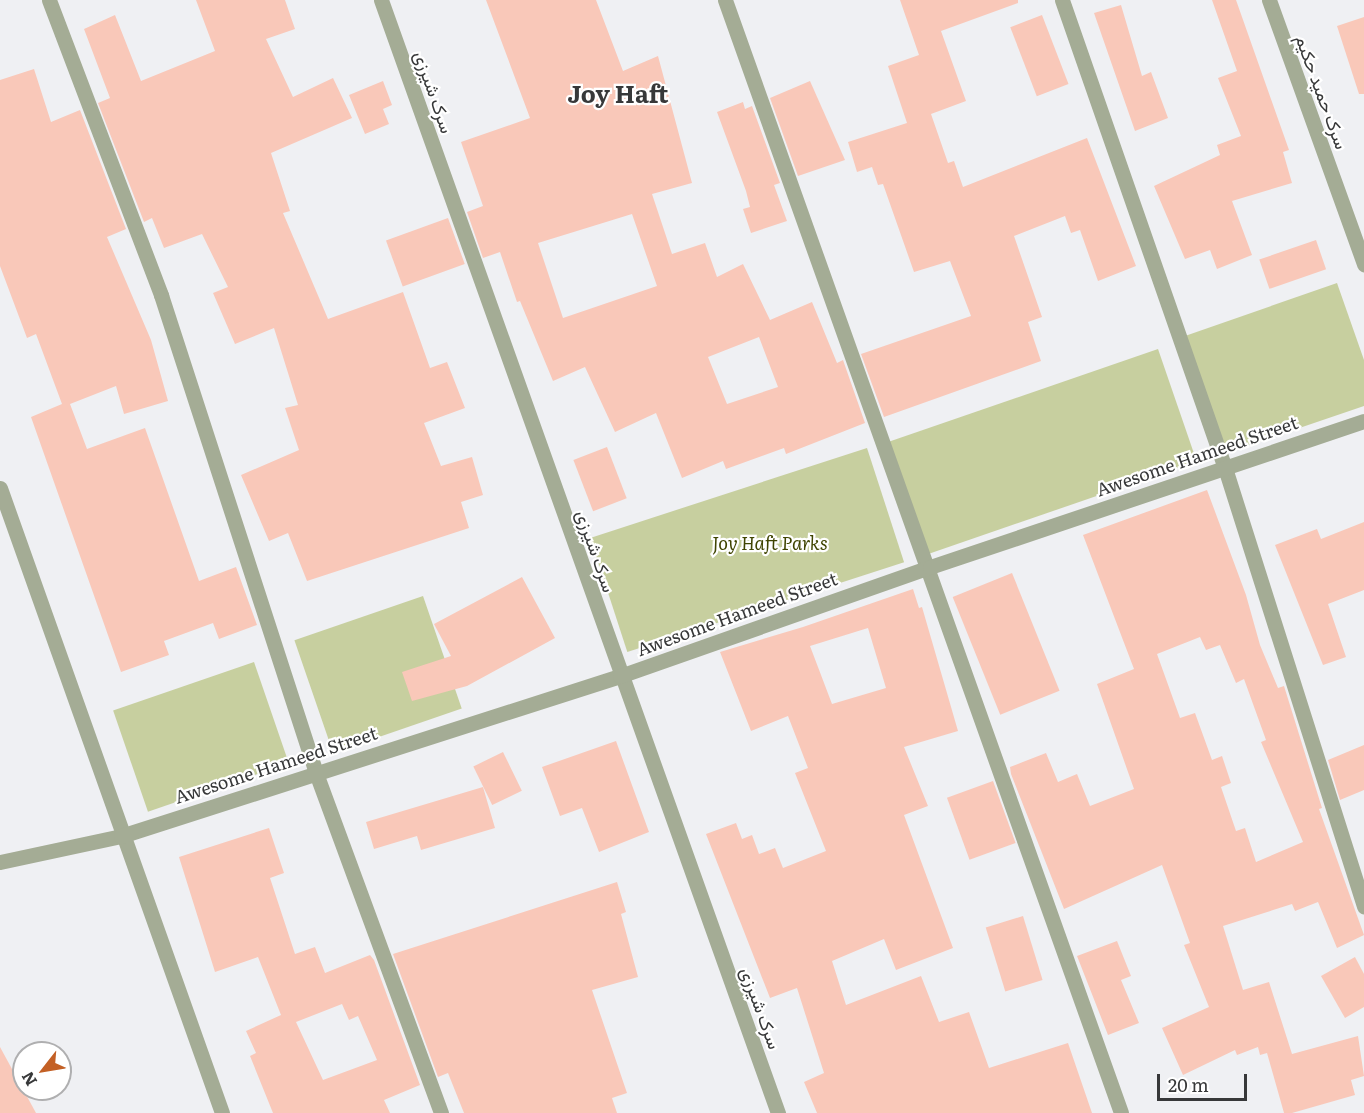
<!DOCTYPE html>
<html>
<head>
<meta charset="utf-8">
<style>
  body { margin:0 }
  #map { position:relative; width:1364px; height:1113px; overflow:hidden; background:#eff0f3; font-family:Literata,Vazirmatn,serif }
  div>[style] { position:absolute }
  [style*='--x'] { left:calc(var(--x)*1px); top:calc(var(--y)*1px); width:calc(var(--w)*1px); rotate:calc(var(--a)*1deg) }
  .green>* { inset:0; background:#c7cf9f; transform-origin:0 0 }
  .building>* { inset:0; background:#f9c8b9; transform-origin:0 0 }
  .street>* { height:15px; margin:-7.5px; padding:0 7.5px; transform-origin:7.5px; border-radius:7.5px; background:#a4ac95 }
  span { translate:-50% -50%; white-space:nowrap; text-align:center; line-height:1.15; -webkit-text-stroke:4.5px #fff; paint-order:stroke }
  .street-label { font-size:18px; color:#373839 }
  .park-label { font-size:18px; color:#3f4401; font-style:italic }
  .district-label { font-size:24px; color:#373839; font-weight:700 }
  .north { position:absolute; left:12px; top:1041px; width:60px; height:60px; box-sizing:border-box; background:#fff; border:2px solid #afafb0; border-radius:50%; rotate:239deg; font-size:16px; font-weight:700; line-height:24px; text-align:center; color:#373839 }
  .north::after { content:''; display:block; margin:auto; width:21px; height:27px; background:#c36025; clip-path:polygon(50% 0,100% 100%,50% 72%,0 100%) }
  .scale { position:absolute; left:1157px; top:1074px; width:90px; height:27px; box-sizing:border-box; border:3px solid #373839; border-top:0; padding-left:8px; font-size:18px; line-height:21px; white-space:nowrap; color:#373839; -webkit-text-stroke:4px #fff; paint-order:stroke }
</style>
</head>
<body>
<div id="map">
  <div class="green">
    <i style="clip-path:polygon(1337px 283px,1364px 360px,1364px 406px,1226px 453px,1185px 336px)"></i>
    <i style="left:1158px;top:349px;width:119px;height:287px;rotate:71deg"></i>
    <i style="left:867px;top:448px;width:120px;height:291px;rotate:72deg"></i>
    <i style="left:423px;top:596px;width:119px;height:136px;rotate:71deg"></i>
    <i style="left:254px;top:662px;width:107px;height:149px;rotate:71deg"></i>
  </div>
  <div class="building">
    <i style="clip-path:polygon(196px 0,285px 0,295px 29px,266px 39px,293px 97px,333px 78px,352px 118px,271px 153px,290px 211px,283px 213px,328px 319px,403px 292px,430px 368px,447px 362px,465px 408px,424px 423px,441px 466px,472px 457px,483px 495px,461px 502px,469px 528px,307px 581px,288px 533px,269px 541px,241px 475px,299px 450px,285px 408px,298px 405px,274px 328px,235px 344px,213px 293px,228px 287px,202px 234px,164px 248px,152px 218px,144px 222px,98px 103px,110px 98px,84px 29px,115px 15px,141px 81px,215px 51px)"></i>
    <i style="clip-path:polygon(evenodd,486px 0,596px 0,623px 71px,658px 56px,692px 183px,652px 194px,672px 254px,705px 243px,717px 277px,743px 264px,770px 320px,812px 302px,837px 363px,843px 360px,865px 423px,786px 454px,784px 448px,726px 469px,723px 461px,682px 478px,656px 413px,615px 432px,585px 367px,553px 381px,520px 301px,517px 302px,500px 252px,483px 258px,467px 212px,483px 206px,461px 142px,530px 118px,486px 0,632px 214px,657px 286px,563px 318px,538px 243px,632px 214px,486px 0,759px 337px,778px 387px,727px 404px,708px 357px,759px 337px)"></i>
    <i style="clip-path:polygon(900px 0,1018px 0,1018px 3px,941px 31px,966px 101px,931px 114px,948px 163px,954px 161px,963px 187px,1087px 138px,1136px 266px,1098px 281px,1080px 230px,1071px 233px,1065px 216px,1014px 236px,1042px 317px,1028px 322px,1041px 361px,884px 417px,861px 354px,971px 316px,950px 261px,914px 272px,883px 184px,878px 185px,872px 167px,857px 172px,848px 142px,907px 123px,888px 66px,919px 55px)"></i>
    <i style="clip-path:polygon(1212px 0,1236px 0,1289px 150px,1283px 152px,1292px 183px,1232px 201px,1252px 255px,1217px 269px,1210px 250px,1185px 259px,1154px 186px,1220px 155px,1217px 145px,1241px 136px,1218px 78px,1237px 71px)"></i>
    <i style="clip-path:polygon(1121px 5px,1142px 76px,1151px 72px,1168px 118px,1135px 131px,1094px 13px)"></i>
    <i style="left:1042px;top:15px;width:74px;height:34px;rotate:69deg"></i>
    <i style="clip-path:polygon(1364px 17px,1364px 94px,1359px 94px,1337px 26px)"></i>
    <i style="clip-path:polygon(34px 69px,51px 122px,80px 110px,126px 229px,107px 237px,151px 340px,168px 401px,124px 414px,116px 386px,70px 404px,87px 449px,145px 428px,199px 581px,236px 567px,257px 625px,219px 639px,213px 623px,164px 641px,169px 655px,121px 672px,31px 417px,62px 404px,36px 334px,27px 338px,0 266px,0 80px)"></i>
    <i style="clip-path:polygon(383px 81px,392px 105px,383px 109px,389px 124px,365px 134px,349px 95px)"></i>
    <i style="clip-path:polygon(810px 81px,845px 160px,798px 176px,770px 98px)"></i>
    <i style="clip-path:polygon(743px 102px,745px 109px,752px 106px,780px 183px,774px 185px,787px 221px,751px 233px,743px 209px,750px 207px,746px 191px,717px 112px)"></i>
    <i style="left:448px;top:218px;width:49px;height:66px;rotate:70deg"></i>
    <i style="left:1316px;top:240px;width:31px;height:60px;rotate:71deg"></i>
    <i style="left:607px;top:447px;width:55px;height:36px;rotate:69deg"></i>
    <i style="clip-path:polygon(evenodd,1207px 490px,1246px 595px,1260px 645px,1278px 688px,1284px 686px,1322px 808px,1319px 809px,1364px 935px,1337px 948px,1318px 902px,1295px 911px,1292px 904px,1223px 926px,1243px 990px,1269px 982px,1292px 1054px,1358px 1036px,1364px 1076px,1351px 1080px,1355px 1095px,1292px 1113px,1284px 1113px,1267px 1053px,1260px 1055px,1258px 1047px,1237px 1055px,1235px 1050px,1183px 1075px,1162px 1028px,1209px 1007px,1184px 945px,1190px 943px,1162px 865px,1064px 909px,1011px 774px,1010px 767px,1046px 753px,1058px 782px,1077px 774px,1090px 806px,1134px 789px,1097px 684px,1134px 669px,1083px 535px,1207px 490px,1200px 637px,1206px 650px,1220px 645px,1236px 683px,1244px 679px,1266px 740px,1261px 742px,1303px 842px,1256px 862px,1245px 828px,1236px 831px,1221px 787px,1231px 783px,1222px 756px,1212px 760px,1195px 713px,1180px 718px,1157px 654px,1200px 637px)"></i>
    <i style="clip-path:polygon(1364px 522px,1364px 590px,1328px 604px,1346px 657px,1323px 665px,1275px 545px,1317px 529px,1321px 539px)"></i>
    <i style="left:1012px;top:573px;width:127px;height:64px;rotate:68deg"></i>
    <i style="clip-path:polygon(522px 577px,555px 638px,467px 686px,412px 701px,402px 672px,451px 656px,434px 624px)"></i>
    <i style="clip-path:polygon(evenodd,913px 589px,919px 608px,922px 607px,958px 731px,904px 747px,928px 806px,904px 815px,953px 948px,896px 970px,884px 939px,832px 961px,846px 1005px,921px 976px,939px 1022px,969px 1012px,989px 1068px,1068px 1043px,1092px 1113px,817px 1113px,804px 1082px,824px 1073px,797px 988px,770px 998px,706px 834px,736px 823px,742px 839px,752px 835px,759px 854px,775px 848px,783px 868px,826px 851px,795px 773px,808px 768px,788px 716px,751px 731px,720px 652px,803px 627px,808px 641px,803px 627px,913px 589px,868px 628px,886px 688px,832px 704px,810px 646px,868px 628px)"></i>
    <i style="clip-path:polygon(616px 741px,649px 832px,599px 852px,582px 808px,560px 816px,542px 767px)"></i>
    <i style="clip-path:polygon(1364px 745px,1364px 790px,1340px 800px,1328px 760px)"></i>
    <i style="left:503px;top:752px;width:43px;height:33px;rotate:64deg"></i>
    <i style="left:993px;top:781px;width:66px;height:49px;rotate:70deg"></i>
    <i style="clip-path:polygon(483px 787px,495px 828px,421px 850px,417px 836px,374px 849px,366px 822px)"></i>
    <i style="clip-path:polygon(evenodd,269px 828px,284px 873px,270px 878px,295px 954px,315px 947px,325px 973px,370px 955px,374px 960px,420px 1085px,384px 1100px,390px 1113px,273px 1113px,250px 1056px,256px 1053px,246px 1031px,281px 1015px,258px 957px,215px 972px,179px 857px,269px 828px,342px 1004px,349px 1020px,358px 1016px,377px 1060px,323px 1080px,296px 1022px,342px 1004px)"></i>
    <i style="clip-path:polygon(617px 882px,626px 912px,621px 914px,638px 977px,592px 990px,627px 1093px,612px 1098px,617px 1113px,464px 1113px,448px 1073px,438px 1077px,393px 954px)"></i>
    <i style="left:1023px;top:916px;width:67px;height:39px;rotate:73deg"></i>
    <i style="clip-path:polygon(1117px 941px,1131px 976px,1121px 980px,1139px 1023px,1108px 1035px,1077px 956px)"></i>
    <i style="clip-path:polygon(1355px 957px,1364px 974px,1364px 1007px,1345px 1018px,1321px 976px)"></i>
    <i style="clip-path:polygon(0 1047px,36px 1113px,0 1113px)"></i>
  </div>
  <div class="street">
    <i style="--x:49;--y:0;--w:316;--a:69.2"></i>
    <i style="--x:161;--y:295;--w:503;--a:72.03"></i>
    <i style="--x:316;--y:773;--w:362;--a:69.8"></i>
    <i style="--x:381;--y:0;--w:1182;--a:70.37"></i>
    <i style="--x:725;--y:0;--w:1181;--a:70.41"></i>
    <i style="--x:1062;--y:0;--w:496;--a:70.8"></i>
    <i style="--x:1225;--y:468;--w:460;--a:72.4"></i>
    <i style="--x:1269;--y:0;--w:281;--a:70.2"></i>
    <i style="--x:0;--y:488;--w:663;--a:70.44"></i>
    <i style="--x:0;--y:862;--w:124;--a:-12.1"></i>
    <i style="--x:121;--y:836;--w:524;--a:-17.78"></i>
    <i style="--x:620;--y:676;--w:329;--a:-19.4"></i>
    <i style="--x:930;--y:567;--w:458;--a:-18.6"></i>
  </div>
  <div class="street-label">
    <span style="left:434px;top:92px;rotate:71deg">سرک شیرزی</span>
    <span style="left:1322px;top:92px;rotate:70deg">سرک حمید حکیم</span>
    <span style="left:1197px;top:456px;rotate:-19deg">Awesome Hameed Street</span>
    <span style="left:596px;top:551px;rotate:71deg">سرک شیرزی</span>
    <span style="left:737px;top:614px;rotate:-20deg">Awesome Hameed Street</span>
    <span style="left:276px;top:765px;rotate:-18deg">Awesome Hameed Street</span>
    <span style="left:761px;top:1008px;rotate:70deg">سرک شیرزی</span>
  </div>
  <div class="park-label">
    <span style="left:770px;top:543px">Joy Haft Parks</span>
  </div>
  <div class="district-label">
    <span style="left:618px;top:93px">Joy Haft</span>
  </div>
  <div class="north">N</div>
  <div class="scale">20 m</div>
</div>
</body>
</html>
